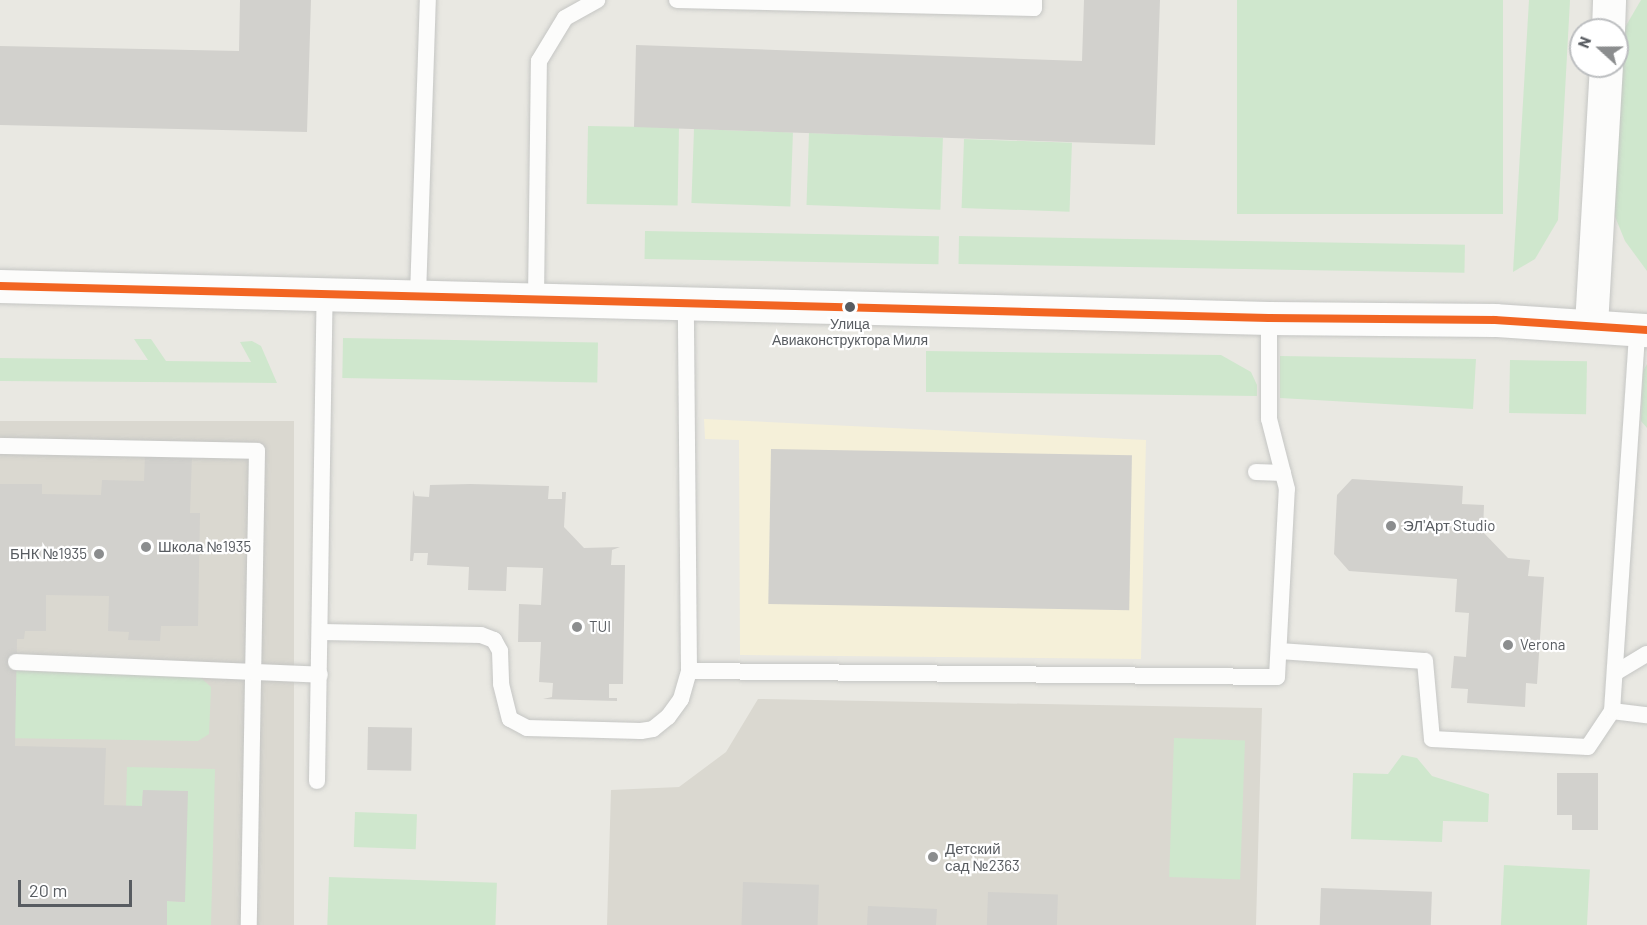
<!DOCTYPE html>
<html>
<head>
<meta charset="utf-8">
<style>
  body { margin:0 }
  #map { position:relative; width:1647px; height:925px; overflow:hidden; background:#e9e8e2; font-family:Barlow,sans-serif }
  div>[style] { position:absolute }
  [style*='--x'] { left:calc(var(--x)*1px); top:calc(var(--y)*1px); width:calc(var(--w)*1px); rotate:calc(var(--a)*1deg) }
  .commercial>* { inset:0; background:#f5f0d9 }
  .education>* { inset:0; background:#dad8d0; transform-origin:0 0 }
  .green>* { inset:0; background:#cfe7cd; transform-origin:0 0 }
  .building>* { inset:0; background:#d2d1cd; transform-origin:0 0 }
  .roads { filter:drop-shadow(0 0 2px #c5c6c4) drop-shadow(0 0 2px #c5c6c4) }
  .lane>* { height:16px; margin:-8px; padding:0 8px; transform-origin:8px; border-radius:8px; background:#fcfcfb }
  .street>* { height:33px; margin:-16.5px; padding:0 16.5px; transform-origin:16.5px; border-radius:16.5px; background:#fcfcfb }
  .secondary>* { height:33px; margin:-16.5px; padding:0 16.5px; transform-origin:16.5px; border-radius:16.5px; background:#fcfcfb }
  .bus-1>* { height:8px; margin:-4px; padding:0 4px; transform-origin:4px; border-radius:4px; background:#f26522 }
  .dots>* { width:16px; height:16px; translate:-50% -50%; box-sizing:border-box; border:3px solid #fff; border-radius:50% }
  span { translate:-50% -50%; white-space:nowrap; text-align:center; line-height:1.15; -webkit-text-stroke:4.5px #fff; paint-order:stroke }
  .bus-label { font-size:14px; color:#585c61 }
  .poi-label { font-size:15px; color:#585c61 }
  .left { translate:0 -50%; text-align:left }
  .right { translate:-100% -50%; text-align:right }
  .north { position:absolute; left:1569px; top:18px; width:60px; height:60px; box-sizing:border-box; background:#fff; border:2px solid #bcbec0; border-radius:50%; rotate:291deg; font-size:16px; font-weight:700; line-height:24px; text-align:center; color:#585c61 }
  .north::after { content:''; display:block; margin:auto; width:21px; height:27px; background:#8b8d8e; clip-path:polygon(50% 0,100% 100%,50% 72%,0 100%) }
  .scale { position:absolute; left:18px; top:880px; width:114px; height:27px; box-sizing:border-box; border:3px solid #585c61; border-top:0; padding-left:8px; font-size:18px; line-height:21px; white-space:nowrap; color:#585c61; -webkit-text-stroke:4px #fff; paint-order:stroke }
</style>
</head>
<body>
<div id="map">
  <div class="commercial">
    <i style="clip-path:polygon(704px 419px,1146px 440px,1141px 659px,740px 655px,739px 440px,705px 439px)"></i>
  </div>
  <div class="education">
    <i style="left:0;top:421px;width:294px;height:504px"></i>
    <i style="clip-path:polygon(758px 699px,1262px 708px,1256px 925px,607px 925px,611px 790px,679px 787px,726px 752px)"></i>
  </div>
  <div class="green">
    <i style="left:1237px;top:0;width:266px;height:214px"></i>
    <i style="clip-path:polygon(1529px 0,1570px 0,1558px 220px,1535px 259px,1513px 272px)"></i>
    <i style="clip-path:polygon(1641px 0,1647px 0,1647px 271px,1625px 241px,1614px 214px,1624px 29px)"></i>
    <i style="left:588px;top:126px;width:91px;height:78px;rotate:1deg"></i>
    <i style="left:694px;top:129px;width:99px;height:74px;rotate:2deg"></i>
    <i style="left:809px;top:133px;width:134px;height:72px;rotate:2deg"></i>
    <i style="left:964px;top:139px;width:108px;height:69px;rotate:2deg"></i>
    <i style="left:645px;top:231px;width:294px;height:28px;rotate:1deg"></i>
    <i style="left:959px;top:236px;width:506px;height:28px;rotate:1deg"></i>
    <i style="left:343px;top:338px;width:255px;height:40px;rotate:1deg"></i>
    <i style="clip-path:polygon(134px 339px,151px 339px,166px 361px,251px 362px,240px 342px,252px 341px,261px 346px,277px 383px,0 381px,0 358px,148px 360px)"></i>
    <i style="clip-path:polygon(926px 351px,1221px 355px,1251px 372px,1257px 385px,1257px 396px,926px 392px)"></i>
    <i style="clip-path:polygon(1280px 356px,1476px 359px,1473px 409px,1280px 398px)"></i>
    <i style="left:1510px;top:360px;width:77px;height:53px;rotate:1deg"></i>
    <i style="clip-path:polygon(1647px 364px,1647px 428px,1641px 421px,1643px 371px)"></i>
    <i style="clip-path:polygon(0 670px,200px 677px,211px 687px,209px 734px,198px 741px,0 738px)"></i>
    <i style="left:1174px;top:738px;width:71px;height:139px;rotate:2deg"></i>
    <i style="clip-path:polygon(1402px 755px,1417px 758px,1432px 776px,1489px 794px,1488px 822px,1443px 821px,1442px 842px,1351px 839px,1353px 773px,1388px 774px)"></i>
    <i style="clip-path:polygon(127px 767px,215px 769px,211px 925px,167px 925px,167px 901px,184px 902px,143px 790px,142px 806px,126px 806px)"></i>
    <i style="left:355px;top:812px;width:62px;height:35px;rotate:2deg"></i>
    <i style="left:1504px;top:865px;width:86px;height:60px;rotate:3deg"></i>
    <i style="left:329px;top:877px;width:168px;height:48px;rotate:2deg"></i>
  </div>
  <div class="building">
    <i style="clip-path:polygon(240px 0,311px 0,307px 132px,0 125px,0 46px,239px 51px)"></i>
    <i style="clip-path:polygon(1084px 0,1160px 0,1155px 145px,634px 127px,636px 45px,1082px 61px)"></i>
    <i style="left:771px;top:449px;width:361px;height:155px;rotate:1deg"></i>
    <i style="clip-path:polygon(145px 455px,192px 456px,190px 513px,200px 513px,198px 626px,161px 626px,160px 641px,128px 640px,129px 632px,108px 631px,109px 596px,46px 595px,46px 631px,25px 631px,24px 639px,17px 639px,15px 746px,106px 748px,104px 805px,142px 806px,143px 790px,188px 791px,185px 902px,167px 901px,167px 925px,0 925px,0 484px,42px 484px,42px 494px,101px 495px,102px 480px,144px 481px)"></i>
    <i style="clip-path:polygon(1352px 479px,1463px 486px,1462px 504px,1484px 505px,1483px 532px,1508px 558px,1530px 560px,1528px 576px,1544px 577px,1537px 684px,1526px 683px,1525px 707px,1467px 703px,1468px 689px,1451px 688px,1454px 656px,1466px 657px,1469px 613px,1455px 612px,1457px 579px,1349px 571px,1334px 554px,1337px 495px)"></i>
    <i style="clip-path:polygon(470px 484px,549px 486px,548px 499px,562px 499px,562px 492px,566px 492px,564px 527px,584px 548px,620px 547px,612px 550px,611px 565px,625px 565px,623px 684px,609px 684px,609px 698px,617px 698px,617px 701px,543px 699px,552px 697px,553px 683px,539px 682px,541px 642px,518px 642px,519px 604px,541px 605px,543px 568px,507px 567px,506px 591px,468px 590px,469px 567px,427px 565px,428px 553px,414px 553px,413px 561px,410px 561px,413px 490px,415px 496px,429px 497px,430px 485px)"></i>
    <i style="left:368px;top:727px;width:44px;height:43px;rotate:1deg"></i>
    <i style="clip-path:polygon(1557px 773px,1598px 773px,1598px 830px,1572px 830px,1572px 815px,1557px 815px)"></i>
    <i style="left:743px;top:882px;width:76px;height:43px;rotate:2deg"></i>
    <i style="left:1321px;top:888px;width:111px;height:37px;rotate:2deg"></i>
    <i style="left:988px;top:892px;width:70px;height:33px;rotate:2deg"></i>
    <i style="clip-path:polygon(868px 906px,937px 909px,936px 925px,867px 925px)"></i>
  </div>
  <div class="roads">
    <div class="lane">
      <i style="--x:677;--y:0;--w:357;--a:1.3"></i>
      <i style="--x:1034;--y:8;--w:8;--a:-90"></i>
      <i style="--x:418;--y:296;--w:296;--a:-88.1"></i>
      <i style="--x:536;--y:299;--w:238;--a:-89.3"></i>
      <i style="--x:539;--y:61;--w:50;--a:-58.8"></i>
      <i style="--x:565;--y:18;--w:37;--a:-29"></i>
      <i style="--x:0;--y:446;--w:257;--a:1.1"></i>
      <i style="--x:257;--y:451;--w:474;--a:91"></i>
      <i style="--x:1256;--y:472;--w:27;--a:2"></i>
      <i style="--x:322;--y:632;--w:159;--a:1.1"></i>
      <i style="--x:481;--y:635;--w:14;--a:21"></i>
      <i style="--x:494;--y:640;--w:13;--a:61"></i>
      <i style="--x:500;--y:651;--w:33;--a:88"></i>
      <i style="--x:501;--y:684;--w:36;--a:76"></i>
      <i style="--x:510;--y:719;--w:19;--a:28"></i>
      <i style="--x:527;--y:728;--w:114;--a:1.5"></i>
      <i style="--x:641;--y:731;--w:12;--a:-9"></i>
      <i style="--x:653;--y:729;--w:19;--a:-39"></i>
      <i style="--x:668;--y:717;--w:22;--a:-54"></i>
      <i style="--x:681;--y:699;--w:29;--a:-74"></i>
      <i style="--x:689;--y:671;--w:368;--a:-90.5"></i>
      <i style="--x:1279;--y:651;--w:146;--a:3.9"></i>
      <i style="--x:1425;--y:661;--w:78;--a:84.9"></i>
      <i style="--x:1432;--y:739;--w:156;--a:2.9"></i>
      <i style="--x:1588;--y:747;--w:43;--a:-56.3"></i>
      <i style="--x:1612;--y:711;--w:35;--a:7"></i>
      <i style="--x:16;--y:662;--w:304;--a:2.4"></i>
      <i style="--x:689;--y:671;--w:588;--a:0.58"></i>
      <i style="--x:1277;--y:677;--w:188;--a:-87"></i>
      <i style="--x:1287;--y:489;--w:72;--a:-104.4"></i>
      <i style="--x:1269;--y:419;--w:101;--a:-90"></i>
      <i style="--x:1615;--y:673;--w:37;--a:-31"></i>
      <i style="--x:1612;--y:711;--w:382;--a:-86.2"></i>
      <i style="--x:317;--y:781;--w:487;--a:-89.1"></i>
    </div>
    <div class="street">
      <i style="--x:1608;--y:30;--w:30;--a:-88"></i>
      <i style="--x:1591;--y:325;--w:259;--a:-86.7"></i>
    </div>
    <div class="secondary">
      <i style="--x:0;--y:286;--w:1269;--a:1.44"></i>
      <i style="--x:1269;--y:318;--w:226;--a:0.5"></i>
      <i style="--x:1495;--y:320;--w:152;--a:3.8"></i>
    </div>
  </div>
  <div class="bus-1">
    <i style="--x:0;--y:286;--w:1269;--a:1.44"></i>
    <i style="--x:1269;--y:318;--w:226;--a:0.5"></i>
    <i style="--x:1495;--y:320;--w:152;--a:3.8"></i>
  </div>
  <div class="dots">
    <i style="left:850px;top:307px;background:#585c61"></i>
    <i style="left:1391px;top:526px;background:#8b8d8e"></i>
    <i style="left:146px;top:547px;background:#8b8d8e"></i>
    <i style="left:99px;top:554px;background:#8b8d8e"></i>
    <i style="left:577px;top:627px;background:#8b8d8e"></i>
    <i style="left:1508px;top:645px;background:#8b8d8e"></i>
    <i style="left:933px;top:857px;background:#8b8d8e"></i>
  </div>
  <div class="bus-label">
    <span style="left:850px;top:332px">Улица<br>Авиаконструктора Миля</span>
  </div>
  <div class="poi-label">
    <span class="left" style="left:1403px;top:526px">ЭЛ'Арт Studio</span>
    <span class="left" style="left:158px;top:547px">Школа №1935</span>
    <span class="right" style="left:87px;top:554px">БНК №1935</span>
    <span class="left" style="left:589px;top:627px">TUI</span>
    <span class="left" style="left:1520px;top:645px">Verona</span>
    <span class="left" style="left:945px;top:857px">Детский<br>сад №2363</span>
  </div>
  <div class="north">N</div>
  <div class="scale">20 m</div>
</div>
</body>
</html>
